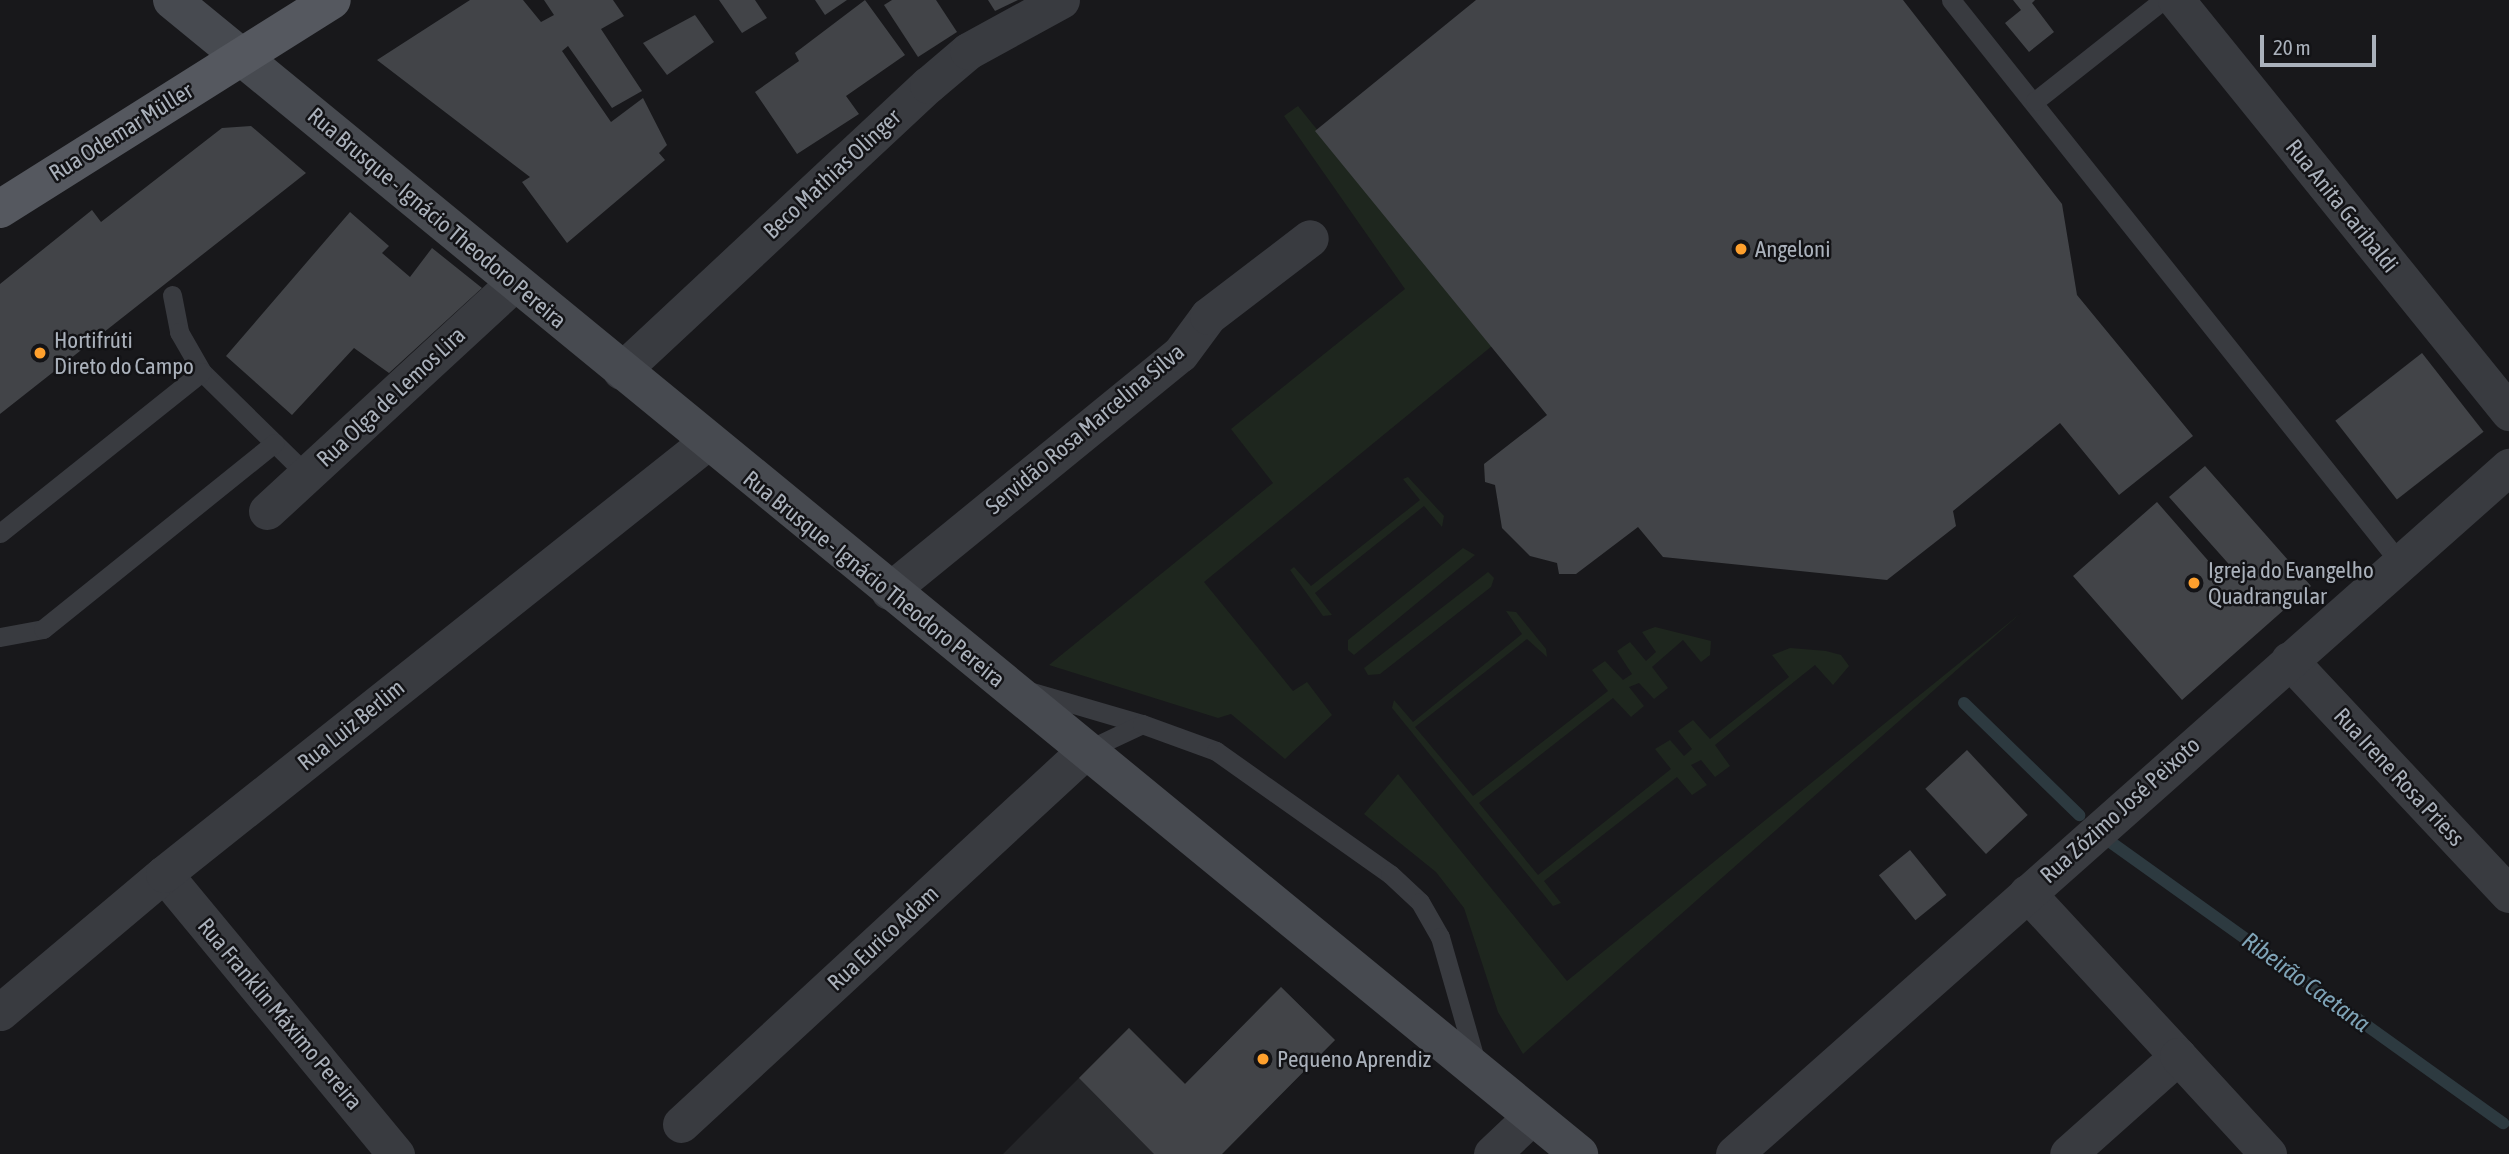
<!DOCTYPE html>
<html>
<head>
<meta charset="utf-8">
<style>
  body { margin:0 }
  #map { position:relative; width:2509px; height:1154px; overflow:hidden; background:#18181b; font-family:"Asap Condensed",sans-serif }
  div>[style] { position:absolute }
  [style*='--x'] { left:calc(var(--x)*1px); top:calc(var(--y)*1px); width:calc(var(--w)*1px); rotate:calc(var(--a)*1deg) }
  .built>* { inset:0; background:#242528 }
  .green>* { inset:0; background:#1e261e }
  .stream>* { height:12px; margin:-6px; padding:0 6px; transform-origin:6px; border-radius:6px; background:#2d3a40 }
  .building>* { inset:0; background:#424448; transform-origin:0 0 }
  .lane>* { height:19px; margin:-9.5px; padding:0 9.5px; transform-origin:9.5px; border-radius:9.5px; background:#393b40 }
  .street>* { height:37px; margin:-18.5px; padding:0 18.5px; transform-origin:18.5px; border-radius:18.5px; background:#393b40 }
  .secondary>* { height:38px; margin:-19px; padding:0 19px; transform-origin:19px; border-radius:19px; background:#474a50 }
  .primary>* { height:38px; margin:-19px; padding:0 19px; transform-origin:19px; border-radius:19px; background:#55585f }
  .dots>* { width:19px; height:19px; translate:-50% -50%; box-sizing:border-box; border:4px solid #131316; border-radius:50% }
  span { translate:-50% -50%; white-space:nowrap; text-align:center; line-height:1.15; -webkit-text-stroke:5px #131316; paint-order:stroke }
  .street-label { font-size:23px; color:#aab1bb }
  .poi-label { font-size:23px; color:#aab1bb }
  .left { translate:0 -50%; text-align:left }
  .water-label { font-size:24px; color:#7fa4b8; font-style:italic }
  .scale { position:absolute; left:2260px; top:35px; width:116px; height:32px; box-sizing:border-box; border:4px solid #aab1bb; border-top:0; padding-left:9px; font-size:21px; line-height:24px; white-space:nowrap; color:#aab1bb; -webkit-text-stroke:5px #131316; paint-order:stroke }
</style>
</head>
<body>
<div id="map">
  <div class="built">
    <i style="clip-path:polygon(1281px 987px,1335px 1040px,1222px 1154px,1003px 1154px,1129px 1028px,1185px 1084px)"></i>
  </div>
  <div class="green">
    <i style="clip-path:polygon(1298px 106px,1492px 346px,1204px 582px,1293px 691px,1307px 682px,1332px 715px,1285px 759px,1231px 714px,1218px 718px,1049px 665px,1273px 483px,1231px 429px,1405px 289px,1284px 116px)"></i>
    <i style="clip-path:polygon(1408px 477px,1444px 516px,1442px 527px,1424px 506px,1315px 593px,1332px 615px,1323px 616px,1290px 570px,1294px 567px,1311px 586px,1420px 500px,1403px 479px)"></i>
    <i style="clip-path:polygon(1463px 548px,1475px 555px,1354px 655px,1348px 650px,1348px 640px)"></i>
    <i style="clip-path:polygon(1488px 572px,1494px 578px,1491px 587px,1380px 674px,1368px 675px,1364px 668px)"></i>
    <i style="clip-path:polygon(1506px 611px,1516px 612px,1546px 649px,1547px 657px,1527px 639px,1415px 727px,1473px 796px,1608px 691px,1592px 670px,1605px 661px,1623px 680px,1632px 674px,1617px 651px,1630px 642px,1646px 661px,1656px 652px,1642px 632px,1655px 627px,1711px 641px,1710px 655px,1701px 662px,1683px 640px,1652px 667px,1668px 688px,1654px 699px,1639px 683px,1629px 687px,1644px 706px,1631px 717px,1613px 698px,1479px 803px,1538px 875px,1671px 769px,1655px 749px,1670px 740px,1684px 756px,1692px 749px,1678px 731px,1693px 720px,1710px 739px,1789px 677px,1772px 655px,1790px 648px,1826px 651px,1841px 655px,1849px 666px,1833px 685px,1815px 665px,1715px 745px,1730px 766px,1715px 777px,1701px 760px,1691px 765px,1707px 785px,1692px 795px,1677px 777px,1544px 881px,1561px 903px,1553px 906px,1392px 708px,1394px 700px,1413px 722px,1522px 634px)"></i>
    <i style="clip-path:polygon(2021px 613px,1523px 1054px,1498px 1012px,1464px 908px,1436px 872px,1364px 814px,1398px 774px,1567px 981px)"></i>
  </div>
  <div class="stream">
    <i style="--x:1964;--y:703;--w:161;--a:44.2"></i>
    <i style="--x:2109;--y:841;--w:485;--a:35.6"></i>
  </div>
  <div class="building">
    <i style="clip-path:polygon(470px 0,523px 0,541px 22px,554px 15px,544px 0,613px 0,624px 16px,601px 29px,642px 91px,612px 108px,568px 46px,562px 51px,611px 122px,643px 98px,667px 145px,659px 153px,665px 160px,567px 243px,522px 182px,530px 177px,377px 60px)"></i>
    <i style="clip-path:polygon(719px 0,755px 0,767px 18px,742px 33px)"></i>
    <i style="clip-path:polygon(815px 0,847px 0,825px 15px)"></i>
    <i style="clip-path:polygon(865px 0,905px 55px,846px 96px,859px 114px,797px 154px,755px 92px,799px 61px,795px 53px)"></i>
    <i style="clip-path:polygon(892px 0,936px 0,957px 32px,918px 57px,884px 5px)"></i>
    <i style="clip-path:polygon(988px 0,1018px 0,995px 11px)"></i>
    <i style="clip-path:polygon(1476px 0,1903px 0,2062px 204px,2077px 295px,2193px 436px,2119px 495px,2060px 423px,1953px 511px,1956px 526px,1887px 580px,1663px 557px,1638px 527px,1576px 574px,1559px 574px,1557px 563px,1530px 556px,1502px 528px,1495px 485px,1485px 482px,1484px 464px,1547px 415px,1315px 131px)"></i>
    <i style="clip-path:polygon(2013px 0,2035px 0,2032px 3px,2054px 32px,2029px 52px,2005px 23px,2021px 10px)"></i>
    <i style="clip-path:polygon(695px 15px,714px 42px,667px 75px,643px 43px)"></i>
    <i style="clip-path:polygon(251px 126px,306px 173px,0 414px,0 284px,92px 210px,101px 222px,222px 128px)"></i>
    <i style="clip-path:polygon(350px 212px,389px 246px,382px 253px,410px 277px,432px 248px,482px 288px,389px 373px,354px 348px,292px 415px,226px 356px)"></i>
    <i style="left:2422px;top:353px;width:100px;height:110px;rotate:52deg"></i>
    <i style="clip-path:polygon(2205px 466px,2311px 586px,2182px 700px,2073px 576px,2157px 502px,2225px 580px,2235px 571px,2169px 497px)"></i>
    <i style="left:1967px;top:750px;width:89px;height:57px;rotate:47deg"></i>
    <i style="left:1910px;top:850px;width:58px;height:40px;rotate:51deg"></i>
    <i style="clip-path:polygon(1281px 987px,1335px 1040px,1222px 1154px,1154px 1154px,1079px 1078px,1129px 1028px,1185px 1084px)"></i>
  </div>
  <div class="lane">
    <i style="--x:1951;--y:0;--w:722;--a:51.41"></i>
    <i style="--x:2035;--y:101;--w:163;--a:-38.3"></i>
    <i style="--x:172;--y:295;--w:38;--a:79"></i>
    <i style="--x:179;--y:332;--w:46;--a:60.1"></i>
    <i style="--x:202;--y:372;--w:147;--a:44.4"></i>
    <i style="--x:0;--y:533;--w:258;--a:-38.6"></i>
    <i style="--x:0;--y:637;--w:44;--a:-10.5"></i>
    <i style="--x:43;--y:629;--w:297;--a:-38.8"></i>
    <i style="--x:1029;--y:691;--w:118;--a:16.3"></i>
    <i style="--x:1085;--y:751;--w:63;--a:-25.3"></i>
    <i style="--x:1142;--y:724;--w:79;--a:20"></i>
    <i style="--x:1216;--y:751;--w:213;--a:35.3"></i>
    <i style="--x:1390;--y:874;--w:41;--a:43"></i>
    <i style="--x:1420;--y:902;--w:40;--a:60.3"></i>
    <i style="--x:1440;--y:937;--w:134;--a:74"></i>
  </div>
  <div class="street">
    <i style="--x:2176;--y:0;--w:530;--a:51.05"></i>
    <i style="--x:621;--y:371;--w:420;--a:-43"></i>
    <i style="--x:928;--y:85;--w:52;--a:-40.4"></i>
    <i style="--x:968;--y:51;--w:106;--a:-28.7"></i>
    <i style="--x:267;--y:511;--w:338;--a:-42.7"></i>
    <i style="--x:889;--y:591;--w:375;--a:-39.2"></i>
    <i style="--x:1180;--y:354;--w:47;--a:-53.6"></i>
    <i style="--x:1208;--y:316;--w:128;--a:-37.4"></i>
    <i style="--x:2289;--y:660;--w:321;--a:46.8"></i>
    <i style="--x:164;--y:874;--w:364;--a:50.4"></i>
    <i style="--x:2027;--y:893;--w:222;--a:47.2"></i>
    <i style="--x:2178;--y:1056;--w:147;--a:138.3"></i>
    <i style="--x:0;--y:1012;--w:214;--a:-40.1"></i>
    <i style="--x:164;--y:874;--w:694;--a:-38.51"></i>
    <i style="--x:2178;--y:1056;--w:133;--a:47.4"></i>
    <i style="--x:681;--y:1124;--w:550;--a:-42.72"></i>
    <i style="--x:1492;--y:1154;--w:54;--a:-43.5"></i>
    <i style="--x:1734;--y:1154;--w:1036;--a:-41.56"></i>
  </div>
  <div class="secondary">
    <i style="--x:172;--y:0;--w:1820;--a:39.36"></i>
  </div>
  <div class="primary">
    <i style="--x:0;--y:209;--w:392;--a:-32.2"></i>
  </div>
  <div class="dots">
    <i style="left:1741px;top:249px;background:#fea02d"></i>
    <i style="left:40px;top:353px;background:#fea02d"></i>
    <i style="left:2194px;top:583px;background:#fea02d"></i>
    <i style="left:1263px;top:1059px;background:#fea02d"></i>
  </div>
  <div class="street-label">
    <span style="left:121px;top:132px;rotate:-32deg">Rua Odemar Müller</span>
    <span style="left:832px;top:174px;rotate:-43deg">Beco Mathias Olinger</span>
    <span style="left:2342px;top:206px;rotate:51deg">Rua Anita Garibaldi</span>
    <span style="left:437px;top:218px;rotate:40deg">Rua Brusque - Ignácio Theodoro Pereira</span>
    <span style="left:391px;top:397px;rotate:-43deg">Rua Olga de Lemos Lira</span>
    <span style="left:1085px;top:429px;rotate:-40deg">Servidão Rosa Marcelina Silva</span>
    <span style="left:874px;top:579px;rotate:39deg">Rua Brusque - Ignácio Theodoro Pereira</span>
    <span style="left:351px;top:725px;rotate:-39deg">Rua Luiz Berlim</span>
    <span style="left:2399px;top:777px;rotate:47deg">Rua Irene Rosa Priess</span>
    <span style="left:2120px;top:810px;rotate:-42deg">Rua Zózimo José Peixoto</span>
    <span style="left:883px;top:938px;rotate:-43deg">Rua Eurico Adam</span>
    <span style="left:280px;top:1014px;rotate:50deg">Rua Franklin Máximo Pereira</span>
  </div>
  <div class="poi-label">
    <span class="left" style="left:1755px;top:249px">Angeloni</span>
    <span class="left" style="left:54px;top:353px">Hortifrúti<br>Direto do Campo</span>
    <span class="left" style="left:2208px;top:583px">Igreja do Evangelho<br>Quadrangular</span>
    <span class="left" style="left:1277px;top:1059px">Pequeno Aprendiz</span>
  </div>
  <div class="water-label">
    <span style="left:2306px;top:982px;rotate:36deg">Ribeirão Caetana</span>
  </div>
  <div class="scale">20 m</div>
</div>
</body>
</html>
